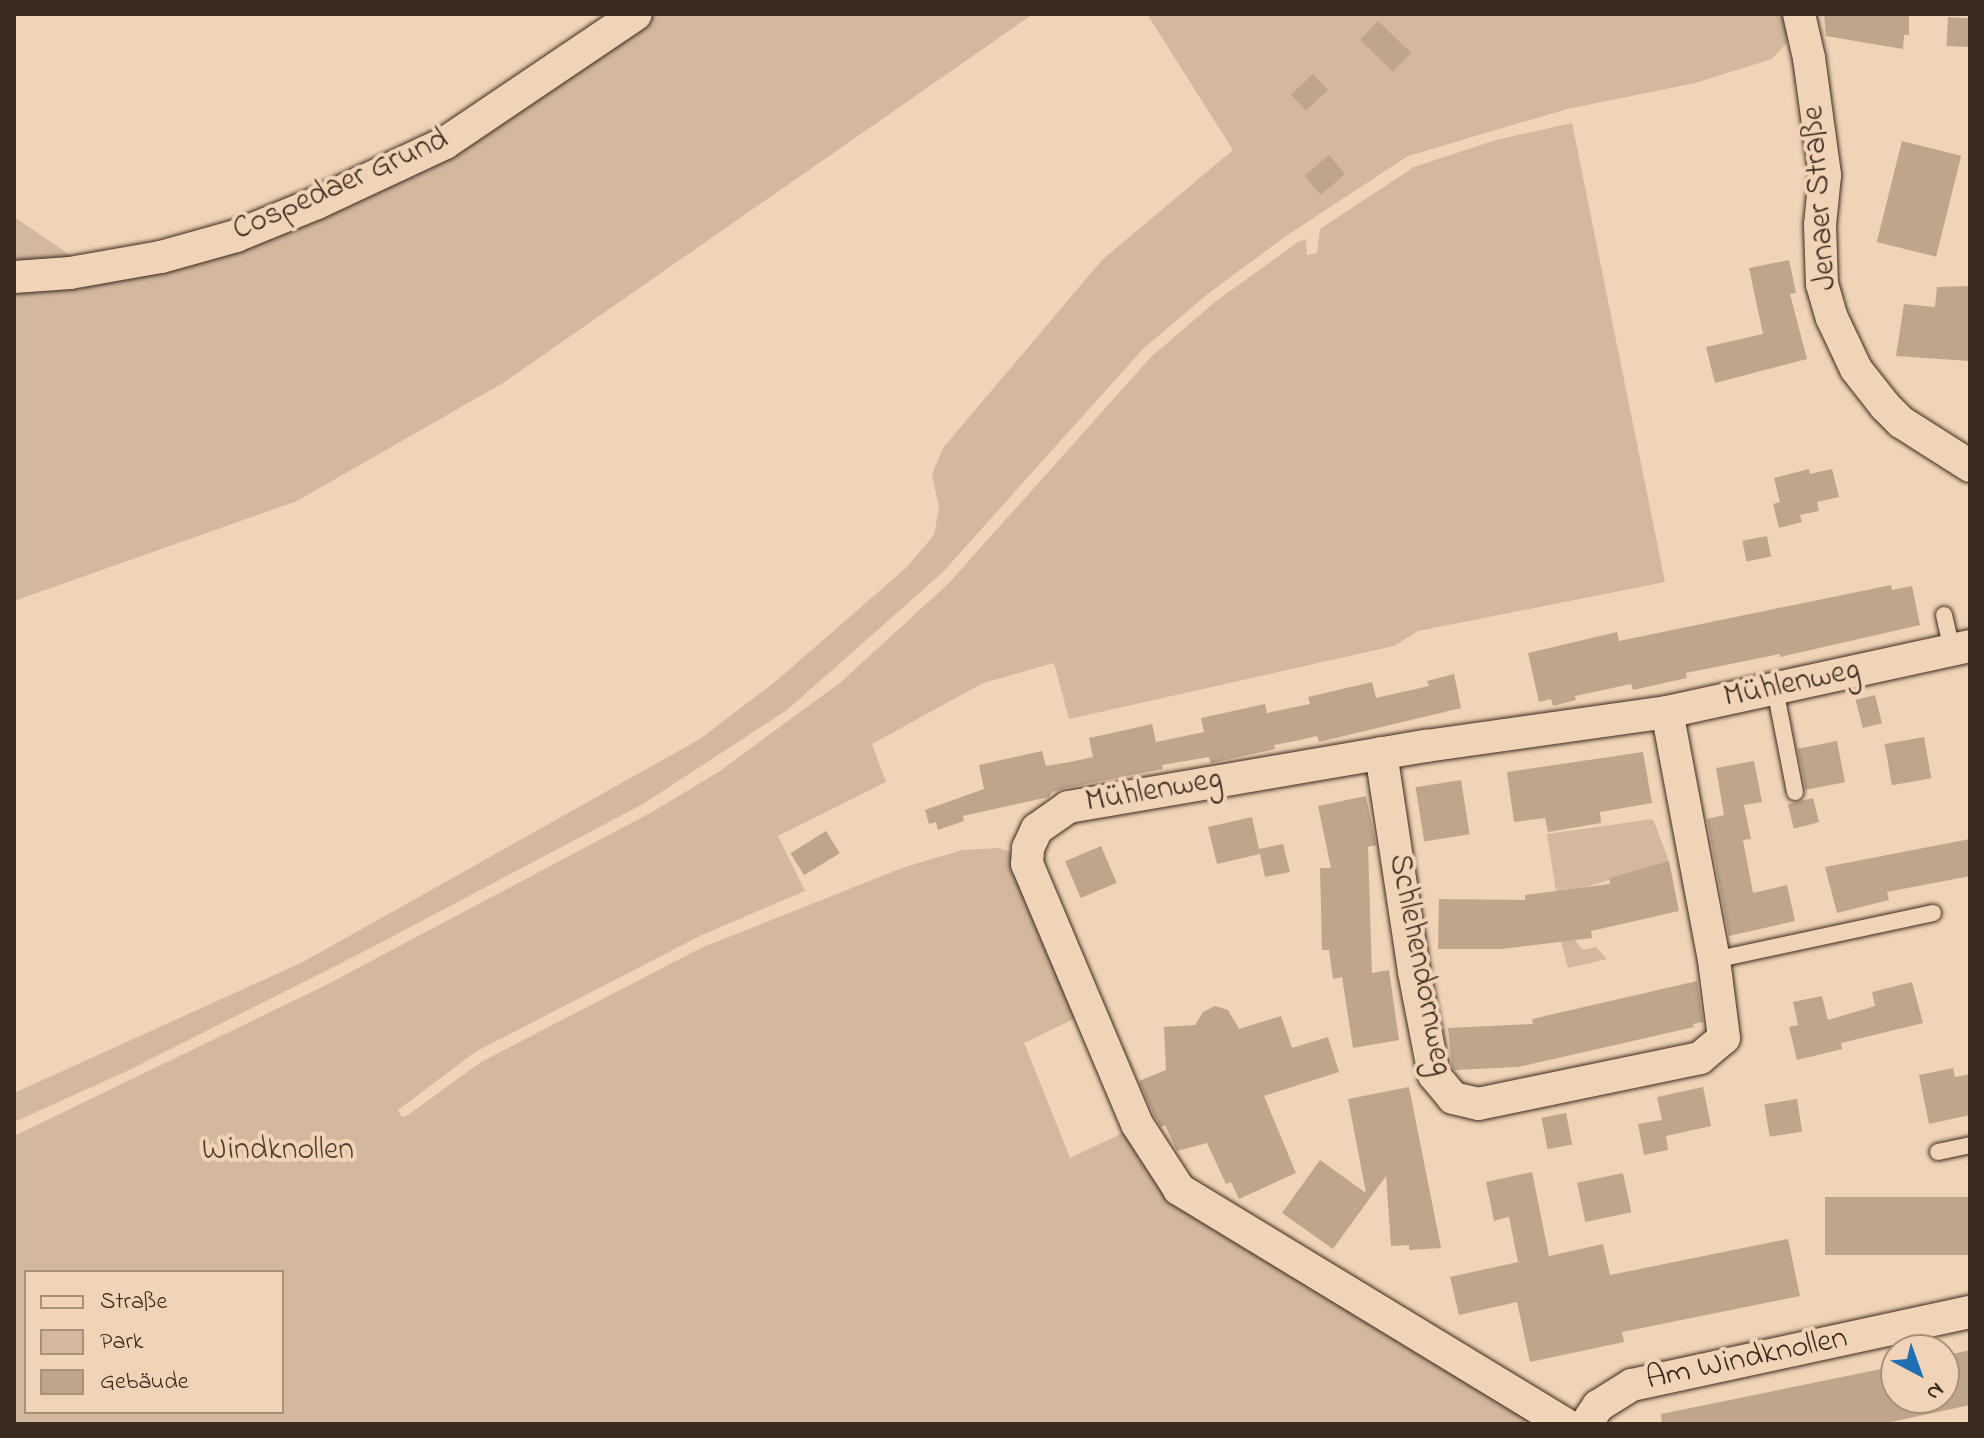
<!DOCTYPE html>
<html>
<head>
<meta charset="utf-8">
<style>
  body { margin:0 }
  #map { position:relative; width:1984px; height:1438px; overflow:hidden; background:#f1d4b7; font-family:"Indie Flower",sans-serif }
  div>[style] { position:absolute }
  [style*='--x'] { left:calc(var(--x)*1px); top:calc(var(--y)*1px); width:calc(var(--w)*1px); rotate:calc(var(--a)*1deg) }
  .green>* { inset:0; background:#d3b89e }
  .building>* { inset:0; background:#bfa58c; transform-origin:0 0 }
  .roads { filter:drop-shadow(0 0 2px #3b2a1e) drop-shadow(0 0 2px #3b2a1e) }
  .service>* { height:16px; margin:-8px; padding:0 8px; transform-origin:8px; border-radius:8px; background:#f1d4b7 }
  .minor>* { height:32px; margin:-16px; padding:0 16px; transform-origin:16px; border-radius:16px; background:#f1d4b7 }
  span { translate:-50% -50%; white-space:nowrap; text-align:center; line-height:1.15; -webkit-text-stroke:8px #f1d4b7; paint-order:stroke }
  .street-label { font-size:32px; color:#3b2a1e }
  .park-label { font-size:32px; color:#523f31 }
  .frame { position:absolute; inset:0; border:16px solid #3b2a1e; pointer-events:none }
  .legend { position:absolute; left:24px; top:1270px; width:260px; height:144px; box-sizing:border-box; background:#f1d4b7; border:2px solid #a8907a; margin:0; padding:10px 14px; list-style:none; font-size:24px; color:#3b2a1e }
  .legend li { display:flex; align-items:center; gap:16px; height:40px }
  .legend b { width:40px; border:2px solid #a8907a }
  .north { position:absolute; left:1880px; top:1334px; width:80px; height:80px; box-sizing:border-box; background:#f1d4b7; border:2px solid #a8907a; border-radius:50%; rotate:139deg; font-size:22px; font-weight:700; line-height:32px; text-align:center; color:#3b2a1e }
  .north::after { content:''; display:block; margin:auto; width:28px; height:36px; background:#1f6fb2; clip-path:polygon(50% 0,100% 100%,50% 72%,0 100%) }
</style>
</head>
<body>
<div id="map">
  <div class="green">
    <i style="clip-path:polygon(652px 14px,1033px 14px,503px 383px,297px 501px,14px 601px,14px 283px,237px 242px)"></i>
    <i style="clip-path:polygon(1147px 14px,1788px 14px,1791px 24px,1786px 44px,1772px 59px,1695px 83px,1567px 109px,1408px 156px,1286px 236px,1209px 293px,1143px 349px,942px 573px,787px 710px,643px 804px,363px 952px,127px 1071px,14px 1122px,14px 1093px,303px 962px,700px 739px,775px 682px,907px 567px,934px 535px,939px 508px,932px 474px,943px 448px,1102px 260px,1233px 150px)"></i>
    <i style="clip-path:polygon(evenodd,1572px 123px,1665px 582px,1418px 631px,1394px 646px,1069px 719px,1054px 663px,983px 683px,872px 744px,886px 782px,778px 836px,805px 891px,702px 935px,475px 1052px,398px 1110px,402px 1117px,408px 1115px,481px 1062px,701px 948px,902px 868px,962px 850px,999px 848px,1009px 851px,1016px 864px,1080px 1016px,1024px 1043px,1070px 1158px,1129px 1130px,1145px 1165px,1548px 1424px,14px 1424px,14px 1136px,326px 985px,652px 812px,720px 771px,841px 682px,949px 583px,1151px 357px,1215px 302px,1298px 242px,1306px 239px,1307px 255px,1317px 253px,1320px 229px,1414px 167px,1496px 140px,1572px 123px,26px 1272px,282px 1272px,282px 1412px,26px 1412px,26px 1272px)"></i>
    <i style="clip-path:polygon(14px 217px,79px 261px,14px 262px)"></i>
    <i style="clip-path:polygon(1653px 819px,1669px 861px,1586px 887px,1556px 891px,1547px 834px)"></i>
    <i style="clip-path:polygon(1574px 939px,1583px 950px,1596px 947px,1607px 959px,1568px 968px,1561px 941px)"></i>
  </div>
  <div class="building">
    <i style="clip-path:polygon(1824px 14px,1909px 14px,1909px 35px,1904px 35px,1903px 49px,1826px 36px)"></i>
    <i style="left:1948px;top:17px;width:22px;height:29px;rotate:3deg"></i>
    <i style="left:1378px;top:21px;width:46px;height:26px;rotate:44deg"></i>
    <i style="left:1313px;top:74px;width:22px;height:30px;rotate:47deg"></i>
    <i style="left:1902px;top:141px;width:61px;height:104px;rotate:14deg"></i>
    <i style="left:1329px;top:155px;width:25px;height:32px;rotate:50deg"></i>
    <i style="clip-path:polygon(1789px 260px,1796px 293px,1790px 294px,1807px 359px,1715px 383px,1706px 347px,1763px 334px,1749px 268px)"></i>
    <i style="clip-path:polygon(1970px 286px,1970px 361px,1896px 356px,1904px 304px,1935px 307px,1937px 287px)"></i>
    <i style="clip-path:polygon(1809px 469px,1810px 474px,1832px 469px,1839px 497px,1817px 502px,1819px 511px,1800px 515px,1802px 522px,1779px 528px,1773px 504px,1780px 502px,1774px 478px)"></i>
    <i style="left:1767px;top:536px;width:21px;height:25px;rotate:79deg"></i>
    <i style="clip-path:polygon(1891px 585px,1892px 590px,1912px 586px,1920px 625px,1780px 657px,1780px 654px,1686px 673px,1687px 678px,1633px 690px,1631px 684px,1575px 696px,1576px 700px,1553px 706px,1551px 699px,1539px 702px,1528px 653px,1617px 632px,1619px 641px)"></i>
    <i style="clip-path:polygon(1454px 674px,1461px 708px,1319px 742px,1317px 736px,1295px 741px,1274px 745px,1275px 749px,1216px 762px,1211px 763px,1209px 757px,1162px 765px,1163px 769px,1065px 788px,1052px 792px,1049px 797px,963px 816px,964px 821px,938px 830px,936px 822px,929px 824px,925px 810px,984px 789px,979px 765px,1042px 751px,1046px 766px,1070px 762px,1093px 757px,1089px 738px,1121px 731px,1152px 724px,1156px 742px,1204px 732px,1201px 718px,1265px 704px,1267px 713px,1310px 704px,1308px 697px,1372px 682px,1376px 698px,1429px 686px,1427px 681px)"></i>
    <i style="left:1875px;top:695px;width:29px;height:20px;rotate:76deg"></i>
    <i style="left:1924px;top:737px;width:42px;height:40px;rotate:80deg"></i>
    <i style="left:1837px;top:741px;width:42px;height:40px;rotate:79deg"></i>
    <i style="clip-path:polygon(1643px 752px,1652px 803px,1600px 812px,1601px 823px,1548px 832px,1545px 818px,1514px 822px,1507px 772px)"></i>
    <i style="clip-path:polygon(1754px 761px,1762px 802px,1744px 805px,1751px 839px,1743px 840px,1753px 893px,1787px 885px,1795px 921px,1729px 936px,1707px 819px,1724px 815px,1716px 768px)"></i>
    <i style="left:1461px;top:780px;width:55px;height:46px;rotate:81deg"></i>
    <i style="clip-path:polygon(1366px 796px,1376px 845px,1368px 847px,1372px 973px,1389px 970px,1399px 1040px,1353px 1048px,1342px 977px,1333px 979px,1329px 950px,1322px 950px,1320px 868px,1331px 868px,1318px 806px)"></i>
    <i style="left:1813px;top:798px;width:25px;height:26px;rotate:76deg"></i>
    <i style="clip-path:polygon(1252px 817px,1259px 849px,1283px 844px,1290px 872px,1265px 877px,1260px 854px,1217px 864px,1208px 827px)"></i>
    <i style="left:826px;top:831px;width:26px;height:42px;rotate:58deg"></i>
    <i style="clip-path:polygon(1970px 839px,1970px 876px,1887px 892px,1889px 900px,1837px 913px,1825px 867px)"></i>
    <i style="left:1101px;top:846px;width:40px;height:39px;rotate:67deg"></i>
    <i style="clip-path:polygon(1669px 861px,1679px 911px,1591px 931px,1592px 938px,1502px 949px,1438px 949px,1439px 899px,1525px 900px,1525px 895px,1610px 884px,1609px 878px)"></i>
    <i style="clip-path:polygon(1697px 981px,1703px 1022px,1693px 1024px,1694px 1027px,1518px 1067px,1455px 1070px,1452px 1067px,1448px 1028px,1533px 1024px,1532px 1019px)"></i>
    <i style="clip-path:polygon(1912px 982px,1923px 1023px,1841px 1043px,1842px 1049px,1797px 1060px,1789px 1027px,1798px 1025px,1793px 1002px,1822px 996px,1828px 1020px,1875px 1006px,1872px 992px)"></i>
    <i style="clip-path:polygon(1215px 1006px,1228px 1010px,1239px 1029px,1281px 1016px,1292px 1048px,1328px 1037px,1339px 1072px,1264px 1096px,1296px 1173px,1239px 1199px,1231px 1182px,1226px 1184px,1207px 1143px,1177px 1151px,1165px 1125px,1161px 1127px,1154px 1115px,1139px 1081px,1166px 1070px,1164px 1027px,1195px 1025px,1203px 1012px)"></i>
    <i style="clip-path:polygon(1953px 1068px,1955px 1077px,1970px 1074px,1970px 1115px,1929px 1124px,1919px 1075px)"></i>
    <i style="clip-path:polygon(1409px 1087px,1441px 1248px,1409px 1250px,1409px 1245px,1391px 1246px,1386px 1176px,1333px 1249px,1282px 1213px,1320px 1160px,1366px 1193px,1348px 1099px)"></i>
    <i style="clip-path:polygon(1703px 1087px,1711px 1126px,1666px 1136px,1668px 1150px,1644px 1155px,1638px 1124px,1662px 1120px,1657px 1097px)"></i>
    <i style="left:1797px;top:1099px;width:33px;height:33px;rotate:81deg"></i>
    <i style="left:1566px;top:1113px;width:32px;height:25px;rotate:79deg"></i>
    <i style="clip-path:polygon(1532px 1172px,1549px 1256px,1603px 1244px,1610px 1275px,1788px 1239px,1800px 1296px,1622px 1332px,1624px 1342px,1530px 1362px,1517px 1302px,1459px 1315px,1450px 1277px,1518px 1262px,1509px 1217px,1494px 1221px,1486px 1182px)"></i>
    <i style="left:1623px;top:1173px;width:40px;height:47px;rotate:78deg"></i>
    <i style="left:1970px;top:1197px;width:58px;height:145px;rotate:90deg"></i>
    <i style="clip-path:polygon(1970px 1350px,1970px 1405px,1882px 1424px,1662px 1424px,1661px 1414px,1896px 1366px,1896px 1398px,1944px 1398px,1944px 1356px)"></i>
  </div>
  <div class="roads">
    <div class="service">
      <i style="--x:1944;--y:615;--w:36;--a:77"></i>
      <i style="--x:1775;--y:689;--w:105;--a:79"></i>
      <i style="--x:1714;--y:960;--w:224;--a:-12.1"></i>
      <i style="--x:1938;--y:1152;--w:33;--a:-12"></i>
    </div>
    <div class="minor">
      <i style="--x:1799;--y:14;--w:45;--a:77.2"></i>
      <i style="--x:1809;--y:58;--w:118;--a:82.2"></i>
      <i style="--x:1825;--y:175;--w:50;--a:95.7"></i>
      <i style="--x:1820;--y:225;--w:59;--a:88.1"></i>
      <i style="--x:1822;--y:284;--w:35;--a:74"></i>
      <i style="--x:1832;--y:318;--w:56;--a:64.8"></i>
      <i style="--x:1856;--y:369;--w:47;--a:51.9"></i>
      <i style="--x:1885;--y:406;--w:23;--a:45"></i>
      <i style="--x:1901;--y:422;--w:82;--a:32.5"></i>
      <i style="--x:14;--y:277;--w:56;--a:-4.1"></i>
      <i style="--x:70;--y:273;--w:92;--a:-10"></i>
      <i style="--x:161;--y:257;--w:78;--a:-15.6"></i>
      <i style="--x:236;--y:236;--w:87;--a:-22.2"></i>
      <i style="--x:317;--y:203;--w:141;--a:-25.1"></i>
      <i style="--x:445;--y:143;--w:230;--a:-34"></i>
      <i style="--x:1381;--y:753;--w:221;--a:81.4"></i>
      <i style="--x:1414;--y:972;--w:105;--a:79"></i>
      <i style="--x:1434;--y:1075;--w:30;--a:50"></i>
      <i style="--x:1453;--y:1098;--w:26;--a:13"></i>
      <i style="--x:1478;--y:1104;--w:227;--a:-11.7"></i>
      <i style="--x:1700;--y:1058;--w:31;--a:-40"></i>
      <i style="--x:1724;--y:1038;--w:79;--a:-97.3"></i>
      <i style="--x:1714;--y:960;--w:252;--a:-100.7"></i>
      <i style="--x:1565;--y:1424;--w:452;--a:-148.7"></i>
      <i style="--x:1179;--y:1189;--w:77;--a:-122.9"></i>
      <i style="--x:1137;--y:1124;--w:282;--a:-112.9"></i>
      <i style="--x:1027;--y:864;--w:16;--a:-86"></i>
      <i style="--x:1028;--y:848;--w:21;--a:-65"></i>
      <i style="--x:1037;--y:829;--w:38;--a:-35"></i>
      <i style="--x:1068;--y:807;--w:363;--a:-9.7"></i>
      <i style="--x:1426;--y:746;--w:243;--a:-8"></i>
      <i style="--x:1667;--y:712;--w:310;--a:-12.3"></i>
      <i style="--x:1586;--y:1424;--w:22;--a:-56"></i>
      <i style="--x:1598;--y:1406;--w:40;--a:-32"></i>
      <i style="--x:1632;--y:1385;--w:346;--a:-12.2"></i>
    </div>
  </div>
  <div class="street-label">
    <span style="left:341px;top:186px;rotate:-24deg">Cospedaer Grund</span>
    <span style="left:1821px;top:198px;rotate:-94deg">Jenaer Straße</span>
    <span style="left:1792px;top:685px;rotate:-12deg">Mühlenweg</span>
    <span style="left:1154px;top:792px;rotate:-10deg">Mühlenweg</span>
    <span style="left:1419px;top:965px;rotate:79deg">Schlehendornweg</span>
    <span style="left:1747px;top:1360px;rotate:-12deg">Am Windknollen</span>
  </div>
  <div class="park-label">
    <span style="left:278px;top:1151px">Windknollen</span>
  </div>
  <div class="frame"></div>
  <ul class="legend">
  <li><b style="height:10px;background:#f1d4b7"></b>Straße</li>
  <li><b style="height:22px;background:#d3b89e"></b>Park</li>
  <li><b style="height:22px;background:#bfa58c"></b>Gebäude</li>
  </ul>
  <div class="north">N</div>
</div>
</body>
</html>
